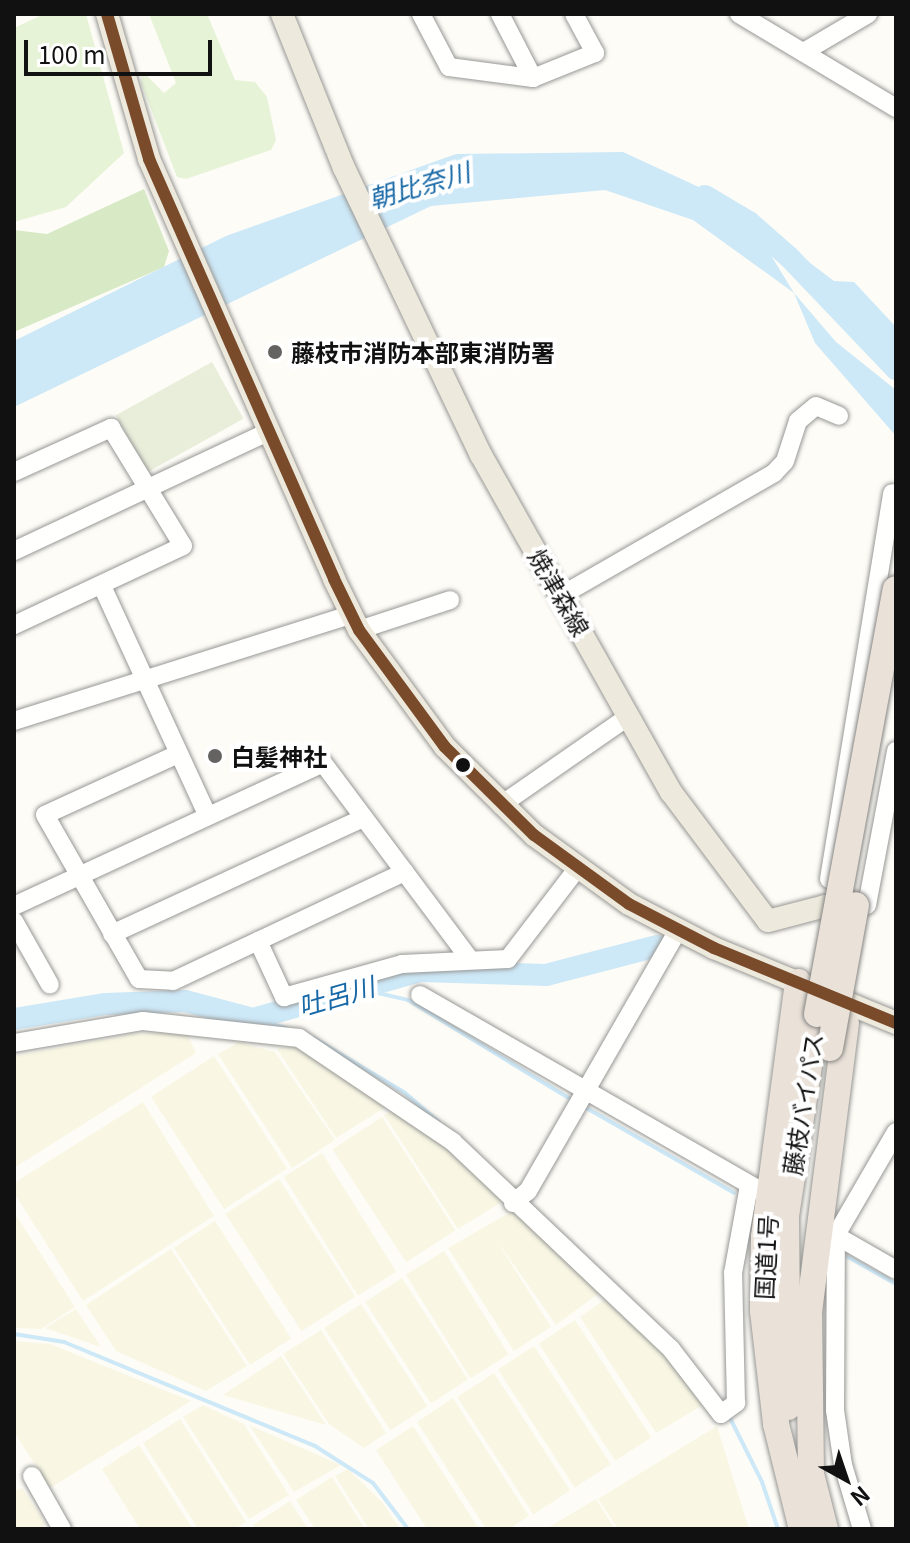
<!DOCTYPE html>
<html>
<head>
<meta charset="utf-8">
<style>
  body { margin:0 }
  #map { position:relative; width:910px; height:1543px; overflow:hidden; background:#fdfcf7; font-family:Georgia,"Noto Sans JP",serif }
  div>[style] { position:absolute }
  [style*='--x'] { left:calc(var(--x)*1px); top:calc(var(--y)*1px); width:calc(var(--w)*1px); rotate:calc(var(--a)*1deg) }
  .farmland>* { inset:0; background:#f9f7e4; transform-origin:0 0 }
  .green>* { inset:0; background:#e7f3d7 }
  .forest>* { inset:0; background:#d8eac5 }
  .cemetery>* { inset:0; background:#e9eedb; transform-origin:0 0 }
  .water>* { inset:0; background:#cde8f7 }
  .stream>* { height:4px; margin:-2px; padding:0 2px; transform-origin:2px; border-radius:2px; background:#cde8f7 }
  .river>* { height:22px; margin:-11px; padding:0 11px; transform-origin:11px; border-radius:11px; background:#cde8f7 }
  .roads { filter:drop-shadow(0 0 2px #979795) drop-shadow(0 0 2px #979795) }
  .minor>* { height:18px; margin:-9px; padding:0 9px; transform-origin:9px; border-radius:9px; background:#fffffe }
  .major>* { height:22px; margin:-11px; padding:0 11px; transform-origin:11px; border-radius:11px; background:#ede9dc }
  .highway>* { height:26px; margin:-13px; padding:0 13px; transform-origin:13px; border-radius:13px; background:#eae1d8 }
  .bridges { filter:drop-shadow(0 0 2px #858482) drop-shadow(0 0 2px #858482) }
  .highway-bridge>* { height:26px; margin:-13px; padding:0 13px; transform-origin:13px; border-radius:13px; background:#eae1d8 }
  .bus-1>* { height:12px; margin:-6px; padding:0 6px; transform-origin:6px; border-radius:6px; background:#7a4b2a }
  .dots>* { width:22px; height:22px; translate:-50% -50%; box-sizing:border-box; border:4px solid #fff; border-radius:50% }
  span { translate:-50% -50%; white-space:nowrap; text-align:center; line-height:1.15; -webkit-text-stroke:8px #fff; paint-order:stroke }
  .poi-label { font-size:24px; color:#111; font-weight:700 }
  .left { translate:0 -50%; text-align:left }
  .street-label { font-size:24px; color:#111 }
  .water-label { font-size:26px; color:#1768a6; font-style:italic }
  .frame { position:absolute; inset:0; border:16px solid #111; pointer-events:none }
  .north { position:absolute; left:806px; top:1439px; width:80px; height:80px; -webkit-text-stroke:6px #fff; paint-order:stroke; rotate:140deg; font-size:22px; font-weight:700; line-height:32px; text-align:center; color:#111 }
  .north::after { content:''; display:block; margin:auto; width:28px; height:36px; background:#111; clip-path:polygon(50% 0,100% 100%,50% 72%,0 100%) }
  .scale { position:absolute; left:24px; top:40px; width:188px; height:36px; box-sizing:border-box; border:4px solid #111; border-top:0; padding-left:10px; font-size:24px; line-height:28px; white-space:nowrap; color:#111; -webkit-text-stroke:6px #fff; paint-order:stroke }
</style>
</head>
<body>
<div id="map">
  <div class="farmland">
    <i style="clip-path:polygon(186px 1031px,196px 1053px,14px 1168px,14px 1056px,132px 1034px)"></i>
    <i style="clip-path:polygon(239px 1042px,275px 1052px,335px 1140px,292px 1168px,218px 1054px)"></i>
    <i style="clip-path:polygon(293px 1046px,308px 1053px,389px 1105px,336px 1138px,277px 1049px)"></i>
    <i style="left:214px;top:1056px;width:134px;height:75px;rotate:57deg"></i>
    <i style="clip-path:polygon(143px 1102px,214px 1216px,83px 1301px,14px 1193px,14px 1183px)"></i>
    <i style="clip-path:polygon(395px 1109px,444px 1143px,505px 1200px,458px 1229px,384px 1115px)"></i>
    <i style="left:382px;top:1117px;width:135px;height:59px;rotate:57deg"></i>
    <i style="left:322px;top:1153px;width:140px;height:45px;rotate:58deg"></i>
    <i style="left:279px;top:1179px;width:140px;height:64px;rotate:57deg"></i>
    <i style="clip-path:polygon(512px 1211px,602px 1291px,556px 1325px,495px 1238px,551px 1327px,514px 1351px,448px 1248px)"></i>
    <i style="clip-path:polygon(14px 1212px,75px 1307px,41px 1329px,14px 1328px)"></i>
    <i style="left:215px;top:1221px;width:140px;height:49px;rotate:57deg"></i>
    <i style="clip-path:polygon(171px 1249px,247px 1366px,206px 1391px,116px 1351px,86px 1305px)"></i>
    <i style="left:444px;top:1251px;width:122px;height:45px;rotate:58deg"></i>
    <i style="left:402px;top:1278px;width:121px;height:44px;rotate:57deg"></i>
    <i style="clip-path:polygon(608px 1297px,662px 1348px,708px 1402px,656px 1433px,580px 1317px)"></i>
    <i style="left:361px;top:1304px;width:122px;height:44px;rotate:57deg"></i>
    <i style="clip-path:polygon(76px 1309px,101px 1347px,45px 1328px)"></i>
    <i style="left:575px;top:1320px;width:140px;height:43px;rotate:57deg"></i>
    <i style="clip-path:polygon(321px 1330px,386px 1433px,364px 1448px,329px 1424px,283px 1354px)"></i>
    <i style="clip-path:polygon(14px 1341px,50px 1344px,191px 1401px,50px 1488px,14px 1432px)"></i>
    <i style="left:534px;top:1346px;width:141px;height:43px;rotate:57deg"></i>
    <i style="clip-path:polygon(281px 1356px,326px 1425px,223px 1395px)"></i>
    <i style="left:494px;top:1373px;width:140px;height:44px;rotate:57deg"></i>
    <i style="clip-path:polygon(453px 1398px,529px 1516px,509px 1529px,486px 1529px,417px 1422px)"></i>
    <i style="clip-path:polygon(203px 1405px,244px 1424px,289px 1495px,249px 1519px,183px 1417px)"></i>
    <i style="clip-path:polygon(180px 1419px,246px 1522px,234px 1529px,198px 1529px,143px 1443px)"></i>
    <i style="clip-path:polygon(249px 1425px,341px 1465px,294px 1492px)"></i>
    <i style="clip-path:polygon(413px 1426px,479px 1529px,427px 1529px,376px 1450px)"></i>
    <i style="clip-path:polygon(717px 1426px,749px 1529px,618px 1529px,598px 1499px)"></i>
    <i style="clip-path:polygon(139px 1445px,193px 1529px,140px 1529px,102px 1469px)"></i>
    <i style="clip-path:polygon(348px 1469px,383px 1503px,400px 1529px,369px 1529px,335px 1476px)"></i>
    <i style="clip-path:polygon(332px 1477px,365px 1529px,315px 1529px,296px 1500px)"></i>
    <i style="clip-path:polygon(22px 1488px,45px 1523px,43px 1529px,14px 1529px,14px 1491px)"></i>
    <i style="clip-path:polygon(596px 1499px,615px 1529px,546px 1529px)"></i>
    <i style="clip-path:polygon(290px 1501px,308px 1529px,256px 1529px,253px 1525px)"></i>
  </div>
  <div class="green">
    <i style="clip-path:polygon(44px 14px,86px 14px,124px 153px,66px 207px,14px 222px,14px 28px)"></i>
    <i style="clip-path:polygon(149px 14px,207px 14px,235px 80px,255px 82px,267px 97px,276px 140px,271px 150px,186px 179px,177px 177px,141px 83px,142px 71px,164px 93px,176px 83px)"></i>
  </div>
  <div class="forest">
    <i style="clip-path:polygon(144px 189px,169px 251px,164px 267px,14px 332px,14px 230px,47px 234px)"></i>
  </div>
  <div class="cemetery">
    <i style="left:212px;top:362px;width:65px;height:110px;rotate:61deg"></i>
  </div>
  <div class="water">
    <i style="clip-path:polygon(623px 152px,716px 195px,764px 244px,794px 293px,836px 342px,896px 390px,896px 436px,815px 343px,794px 293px,693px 220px,605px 190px,431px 206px,14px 407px,14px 341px,226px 236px,456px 154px)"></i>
    <i style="clip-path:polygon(781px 241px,834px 281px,854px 282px,896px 327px,896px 355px,823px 290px)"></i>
  </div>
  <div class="stream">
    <i style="--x:356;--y:988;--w:53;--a:13"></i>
    <i style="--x:408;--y:1000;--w:192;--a:31.4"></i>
    <i style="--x:253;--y:1019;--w:35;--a:15"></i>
    <i style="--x:314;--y:1038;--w:106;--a:31.1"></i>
    <i style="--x:405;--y:1093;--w:45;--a:40.5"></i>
    <i style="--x:583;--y:1106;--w:174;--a:29.9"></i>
    <i style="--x:848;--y:1257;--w:55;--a:29.4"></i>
    <i style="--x:14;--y:1334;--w:51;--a:9.1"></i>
    <i style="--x:64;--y:1342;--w:272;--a:22.5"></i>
    <i style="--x:315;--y:1446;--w:69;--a:32.5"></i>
    <i style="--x:373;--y:1483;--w:58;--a:52.7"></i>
    <i style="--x:728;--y:1414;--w:76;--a:63.4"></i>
    <i style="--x:762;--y:1482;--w:50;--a:71.2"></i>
  </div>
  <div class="river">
    <i style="--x:705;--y:196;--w:51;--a:30.6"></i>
    <i style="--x:749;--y:222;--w:53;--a:41.2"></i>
    <i style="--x:789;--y:257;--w:155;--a:46.3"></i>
    <i style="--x:14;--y:1019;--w:93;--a:-9.3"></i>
    <i style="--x:106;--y:1004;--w:79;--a:-2.2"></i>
    <i style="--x:185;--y:1001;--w:70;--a:14.8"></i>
    <i style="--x:253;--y:1019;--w:174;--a:-16"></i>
    <i style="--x:420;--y:971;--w:126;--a:1.8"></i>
    <i style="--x:546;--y:975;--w:115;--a:-14.6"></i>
  </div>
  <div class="roads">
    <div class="minor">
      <i style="--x:421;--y:14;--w:60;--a:62.2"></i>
      <i style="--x:449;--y:67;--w:85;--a:7.5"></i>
      <i style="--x:533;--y:78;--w:67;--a:-22"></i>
      <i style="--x:595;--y:53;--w:44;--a:-118.3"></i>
      <i style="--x:500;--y:14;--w:72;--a:62.7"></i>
      <i style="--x:739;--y:14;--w:183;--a:30.9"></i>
      <i style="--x:807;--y:50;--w:71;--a:-30.5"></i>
      <i style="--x:14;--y:472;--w:107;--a:-24.4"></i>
      <i style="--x:111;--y:428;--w:138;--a:58.6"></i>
      <i style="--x:183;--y:546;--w:187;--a:154.9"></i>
      <i style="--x:14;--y:551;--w:283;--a:-25.1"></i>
      <i style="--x:102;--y:586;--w:251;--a:65.3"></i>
      <i style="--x:562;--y:595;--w:245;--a:-29.9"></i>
      <i style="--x:774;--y:473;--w:16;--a:-47"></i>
      <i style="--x:785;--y:461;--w:42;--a:-72"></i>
      <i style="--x:798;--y:421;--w:23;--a:-40"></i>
      <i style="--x:816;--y:406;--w:25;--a:23"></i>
      <i style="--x:359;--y:630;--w:96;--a:-18.2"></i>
      <i style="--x:14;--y:721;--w:352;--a:-17.5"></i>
      <i style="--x:178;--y:754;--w:146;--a:155.4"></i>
      <i style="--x:45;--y:815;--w:189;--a:60.2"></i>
      <i style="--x:139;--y:979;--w:34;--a:3"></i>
      <i style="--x:173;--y:981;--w:256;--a:-25.2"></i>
      <i style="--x:501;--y:805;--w:156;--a:-34.8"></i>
      <i style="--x:829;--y:879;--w:391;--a:-80.7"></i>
      <i style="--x:867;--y:905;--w:157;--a:-79.3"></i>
      <i style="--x:14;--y:906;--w:340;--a:-24.8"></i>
      <i style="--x:323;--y:763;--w:244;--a:53.2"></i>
      <i style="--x:14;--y:921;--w:73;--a:60.6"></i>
      <i style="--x:112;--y:934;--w:277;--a:-24.8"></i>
      <i style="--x:258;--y:941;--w:62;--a:65.1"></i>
      <i style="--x:284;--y:997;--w:123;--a:-15.6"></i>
      <i style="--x:402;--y:964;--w:106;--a:-2.7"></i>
      <i style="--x:508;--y:959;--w:112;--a:-52.6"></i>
      <i style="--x:420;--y:995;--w:391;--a:29.9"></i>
      <i style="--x:14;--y:1043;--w:131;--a:-9.7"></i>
      <i style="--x:143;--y:1021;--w:157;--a:6.2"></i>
      <i style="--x:299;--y:1038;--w:186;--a:34"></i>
      <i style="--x:453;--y:1142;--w:301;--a:43.5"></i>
      <i style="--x:671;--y:1349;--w:82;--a:52.4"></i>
      <i style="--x:721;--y:1414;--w:19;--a:-36"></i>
      <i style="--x:736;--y:1403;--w:130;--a:-91.3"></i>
      <i style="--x:733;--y:1273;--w:88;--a:-79.6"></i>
      <i style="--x:513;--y:1203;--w:19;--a:-39"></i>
      <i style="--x:528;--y:1191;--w:299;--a:-60.1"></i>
      <i style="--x:828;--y:1231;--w:78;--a:29.8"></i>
      <i style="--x:32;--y:1476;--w:61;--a:60.5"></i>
      <i style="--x:862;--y:1529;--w:67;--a:-106.5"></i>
      <i style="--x:843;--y:1465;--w:56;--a:-98.3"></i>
      <i style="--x:835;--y:1410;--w:175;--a:-89.7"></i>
      <i style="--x:836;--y:1235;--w:119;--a:-59.8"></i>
    </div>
    <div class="major">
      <i style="--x:107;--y:14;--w:151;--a:73.8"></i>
      <i style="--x:149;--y:159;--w:459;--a:66.2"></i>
      <i style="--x:334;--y:579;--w:57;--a:63.9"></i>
      <i style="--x:359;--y:630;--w:145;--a:53.7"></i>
      <i style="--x:445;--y:747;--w:125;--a:44.7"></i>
      <i style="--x:534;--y:835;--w:117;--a:36"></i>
      <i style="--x:629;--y:904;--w:96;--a:27.4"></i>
      <i style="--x:714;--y:948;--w:197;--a:22.4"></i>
      <i style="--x:282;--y:14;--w:166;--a:68.1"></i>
      <i style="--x:344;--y:168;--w:318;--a:64.5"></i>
      <i style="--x:481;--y:455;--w:387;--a:60.6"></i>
      <i style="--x:671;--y:792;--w:161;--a:53.1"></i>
      <i style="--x:768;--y:921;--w:59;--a:-14.7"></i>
      <i style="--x:825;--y:906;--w:29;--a:-2"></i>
    </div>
    <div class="highway">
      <i style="--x:798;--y:982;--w:257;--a:97.6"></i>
      <i style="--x:764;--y:1237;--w:74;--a:90.8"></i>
      <i style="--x:763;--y:1311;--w:114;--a:83.4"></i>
      <i style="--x:776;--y:1424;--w:108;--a:76.1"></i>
      <i style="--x:788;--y:1407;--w:191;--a:-90.6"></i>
      <i style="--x:786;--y:1216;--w:204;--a:-81.3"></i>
      <i style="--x:825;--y:1529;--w:57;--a:-104.3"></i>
      <i style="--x:811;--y:1474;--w:162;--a:-90.7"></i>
      <i style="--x:809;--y:1312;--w:291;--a:-82.7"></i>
    </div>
  </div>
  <div class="bridges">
    <div class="highway-bridge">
      <i style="--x:817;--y:1014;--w:432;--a:-79.5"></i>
      <i style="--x:830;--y:1048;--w:145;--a:-79.7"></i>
    </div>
  </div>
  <div class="bus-1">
    <i style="--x:107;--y:14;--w:151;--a:73.8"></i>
    <i style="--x:149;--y:159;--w:459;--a:66.2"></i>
    <i style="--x:334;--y:579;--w:57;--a:63.9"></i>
    <i style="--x:359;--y:630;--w:145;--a:53.7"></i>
    <i style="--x:445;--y:747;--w:125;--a:44.7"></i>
    <i style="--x:534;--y:835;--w:117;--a:36"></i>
    <i style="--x:629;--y:904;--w:96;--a:27.4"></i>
    <i style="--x:714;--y:948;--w:197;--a:22.4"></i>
  </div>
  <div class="dots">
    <i style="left:275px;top:352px;background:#646362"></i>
    <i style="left:215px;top:756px;background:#646362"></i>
    <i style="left:463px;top:765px;background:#111"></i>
  </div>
  <div class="poi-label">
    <span class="left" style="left:291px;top:352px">藤枝市消防本部東消防署</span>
    <span class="left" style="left:231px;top:756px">白髪神社</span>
  </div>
  <div class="street-label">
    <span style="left:560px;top:592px;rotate:60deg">焼津森線</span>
    <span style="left:802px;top:1104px;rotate:-81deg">藤枝バイパス</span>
    <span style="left:765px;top:1257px;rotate:-87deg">国道1号</span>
  </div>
  <div class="water-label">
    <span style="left:419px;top:184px;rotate:-16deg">朝比奈川</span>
    <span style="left:336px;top:995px;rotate:-16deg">吐呂川</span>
  </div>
  <div class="frame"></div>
  <div class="north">N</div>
  <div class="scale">100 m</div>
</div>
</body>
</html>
